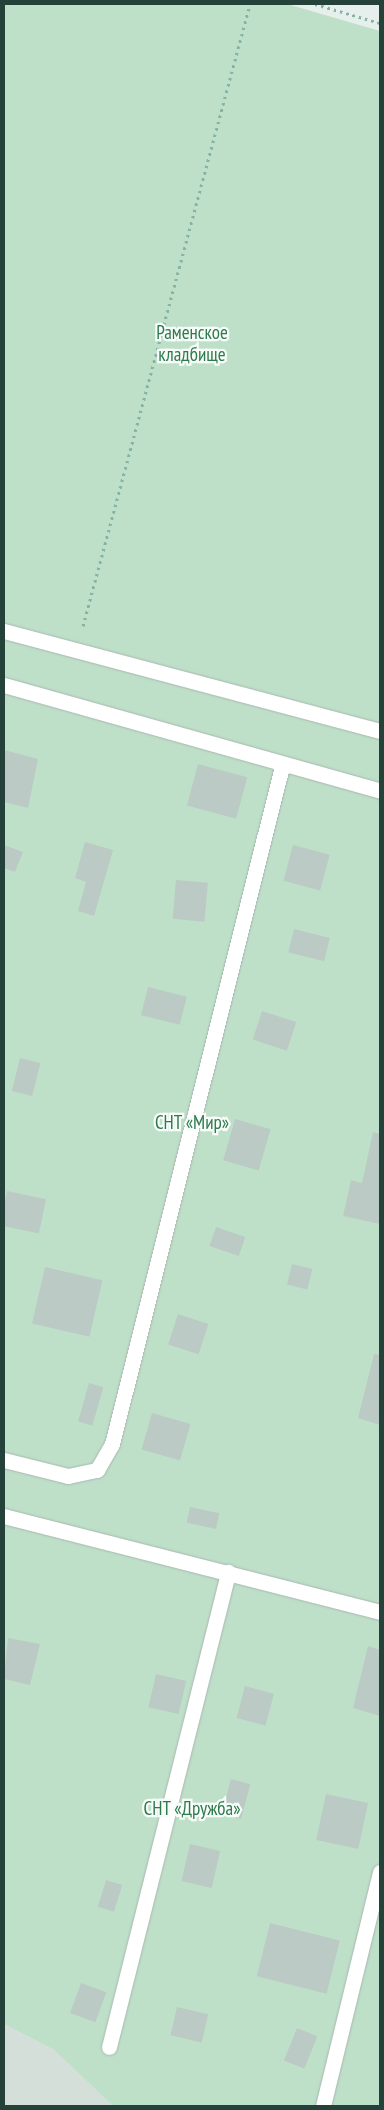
<!DOCTYPE html>
<html>
<head>
<meta charset="utf-8">
<style>
  body { margin:0 }
  #map { position:relative; width:384px; height:2110px; overflow:hidden; background:#e6efeb; font-family:"PT Sans Narrow",sans-serif }
  div>[style] { position:absolute }
  [style*='--x'] { left:calc(var(--x)*1px); top:calc(var(--y)*1px); width:calc(var(--w)*1px); rotate:calc(var(--a)*1deg) }
  .built>* { inset:0; background:#d4dfda }
  .green>* { inset:0; background:#bfe0c8 }
  .building>* { inset:0; background:#bbcac4; transform-origin:0 0 }
  .path>* { height:3px; margin-top:-1.5px; transform-origin:0; background:repeating-linear-gradient(90deg,#86b3a5 0 2.5px,transparent 0 6.5px) }
  .roads { filter:drop-shadow(0 0 1px #a8b8b2) drop-shadow(0 0 1px #a8b8b2) }
  .lane>* { height:15px; margin:-7.5px; padding:0 7.5px; transform-origin:7.5px; border-radius:7.5px; background:#fff }
  span { translate:-50% -50%; white-space:nowrap; text-align:center; line-height:1.15; -webkit-text-stroke:4.5px #f7fbf9; paint-order:stroke }
  .park-label { font-size:19px; color:#2d7a4b }
  .frame { position:absolute; inset:0; border:5px solid #24423a; pointer-events:none }
</style>
</head>
<body>
<div id="map">
  <div class="built">
    <i style="clip-path:polygon(4px 2024px,54px 2050px,113px 2106px,4px 2106px)"></i>
  </div>
  <div class="green">
    <i style="clip-path:polygon(4px 4px,287px 4px,380px 31px,380px 2106px,113px 2106px,54px 2050px,4px 2024px)"></i>
  </div>
  <div class="building">
    <i style="clip-path:polygon(4px 750px,38px 759px,28px 808px,4px 802px)"></i>
    <i style="left:198px;top:764px;width:51px;height:43px;rotate:15deg"></i>
    <i style="clip-path:polygon(85px 842px,113px 850px,94px 916px,78px 911px,86px 882px,75px 878px)"></i>
    <i style="clip-path:polygon(4px 845px,23px 852px,15px 872px,4px 868px)"></i>
    <i style="left:293px;top:845px;width:38px;height:37px;rotate:15deg"></i>
    <i style="left:176px;top:880px;width:32px;height:39px;rotate:5deg"></i>
    <i style="left:294px;top:929px;width:37px;height:24px;rotate:14deg"></i>
    <i style="left:148px;top:987px;width:40px;height:29px;rotate:14deg"></i>
    <i style="left:262px;top:1011px;width:36px;height:30px;rotate:18deg"></i>
    <i style="left:20px;top:1058px;width:21px;height:34px;rotate:14deg"></i>
    <i style="left:235px;top:1119px;width:37px;height:43px;rotate:16deg"></i>
    <i style="clip-path:polygon(373px 1132px,380px 1134px,380px 1224px,343px 1216px,351px 1180px,362px 1183px)"></i>
    <i style="left:7px;top:1191px;width:40px;height:35px;rotate:12deg"></i>
    <i style="left:216px;top:1227px;width:31px;height:20px;rotate:19deg"></i>
    <i style="left:292px;top:1264px;width:21px;height:21px;rotate:14deg"></i>
    <i style="left:45px;top:1267px;width:59px;height:58px;rotate:13deg"></i>
    <i style="left:178px;top:1314px;width:32px;height:32px;rotate:18deg"></i>
    <i style="clip-path:polygon(374px 1354px,380px 1355px,380px 1425px,358px 1418px)"></i>
    <i style="left:89px;top:1383px;width:15px;height:40px;rotate:16deg"></i>
    <i style="left:152px;top:1413px;width:40px;height:38px;rotate:16deg"></i>
    <i style="left:190px;top:1507px;width:30px;height:16px;rotate:12deg"></i>
    <i style="clip-path:polygon(8px 1638px,40px 1644px,30px 1685px,4px 1679px)"></i>
    <i style="clip-path:polygon(368px 1646px,380px 1650px,380px 1716px,353px 1708px)"></i>
    <i style="left:156px;top:1674px;width:31px;height:34px;rotate:13deg"></i>
    <i style="left:245px;top:1686px;width:30px;height:33px;rotate:15deg"></i>
    <i style="left:231px;top:1779px;width:20px;height:36px;rotate:15deg"></i>
    <i style="left:326px;top:1794px;width:43px;height:47px;rotate:12deg"></i>
    <i style="left:190px;top:1844px;width:31px;height:38px;rotate:13deg"></i>
    <i style="left:106px;top:1880px;width:17px;height:28px;rotate:17deg"></i>
    <i style="left:270px;top:1923px;width:72px;height:55px;rotate:14deg"></i>
    <i style="left:81px;top:1983px;width:27px;height:32px;rotate:20deg"></i>
    <i style="left:177px;top:2007px;width:32px;height:29px;rotate:13deg"></i>
    <i style="left:297px;top:2028px;width:22px;height:35px;rotate:22deg"></i>
  </div>
  <div class="path">
    <i style="--x:315;--y:4;--w:68;--a:16.3"></i>
    <i style="--x:83;--y:626;--w:644;--a:-74.97"></i>
  </div>
  <div class="roads">
    <div class="lane">
      <i style="--x:4;--y:631;--w:389;--a:14.9"></i>
      <i style="--x:4;--y:685;--w:391;--a:15.7"></i>
      <i style="--x:4;--y:1460;--w:66;--a:14"></i>
      <i style="--x:68;--y:1476;--w:30;--a:-12"></i>
      <i style="--x:97;--y:1470;--w:30;--a:-60"></i>
      <i style="--x:112;--y:1444;--w:699;--a:-75.92"></i>
      <i style="--x:4;--y:1516;--w:388;--a:14.3"></i>
      <i style="--x:109;--y:2047;--w:490;--a:-75.9"></i>
      <i style="--x:323;--y:2106;--w:241;--a:-76.3"></i>
    </div>
  </div>
  <div class="park-label">
    <span style="left:192px;top:344px">Раменское<br>кладбище</span>
    <span style="left:192px;top:1123px">СНТ «Мир»</span>
    <span style="left:192px;top:1809px">СНТ «Дружба»</span>
  </div>
  <div class="frame"></div>
</div>
</body>
</html>
